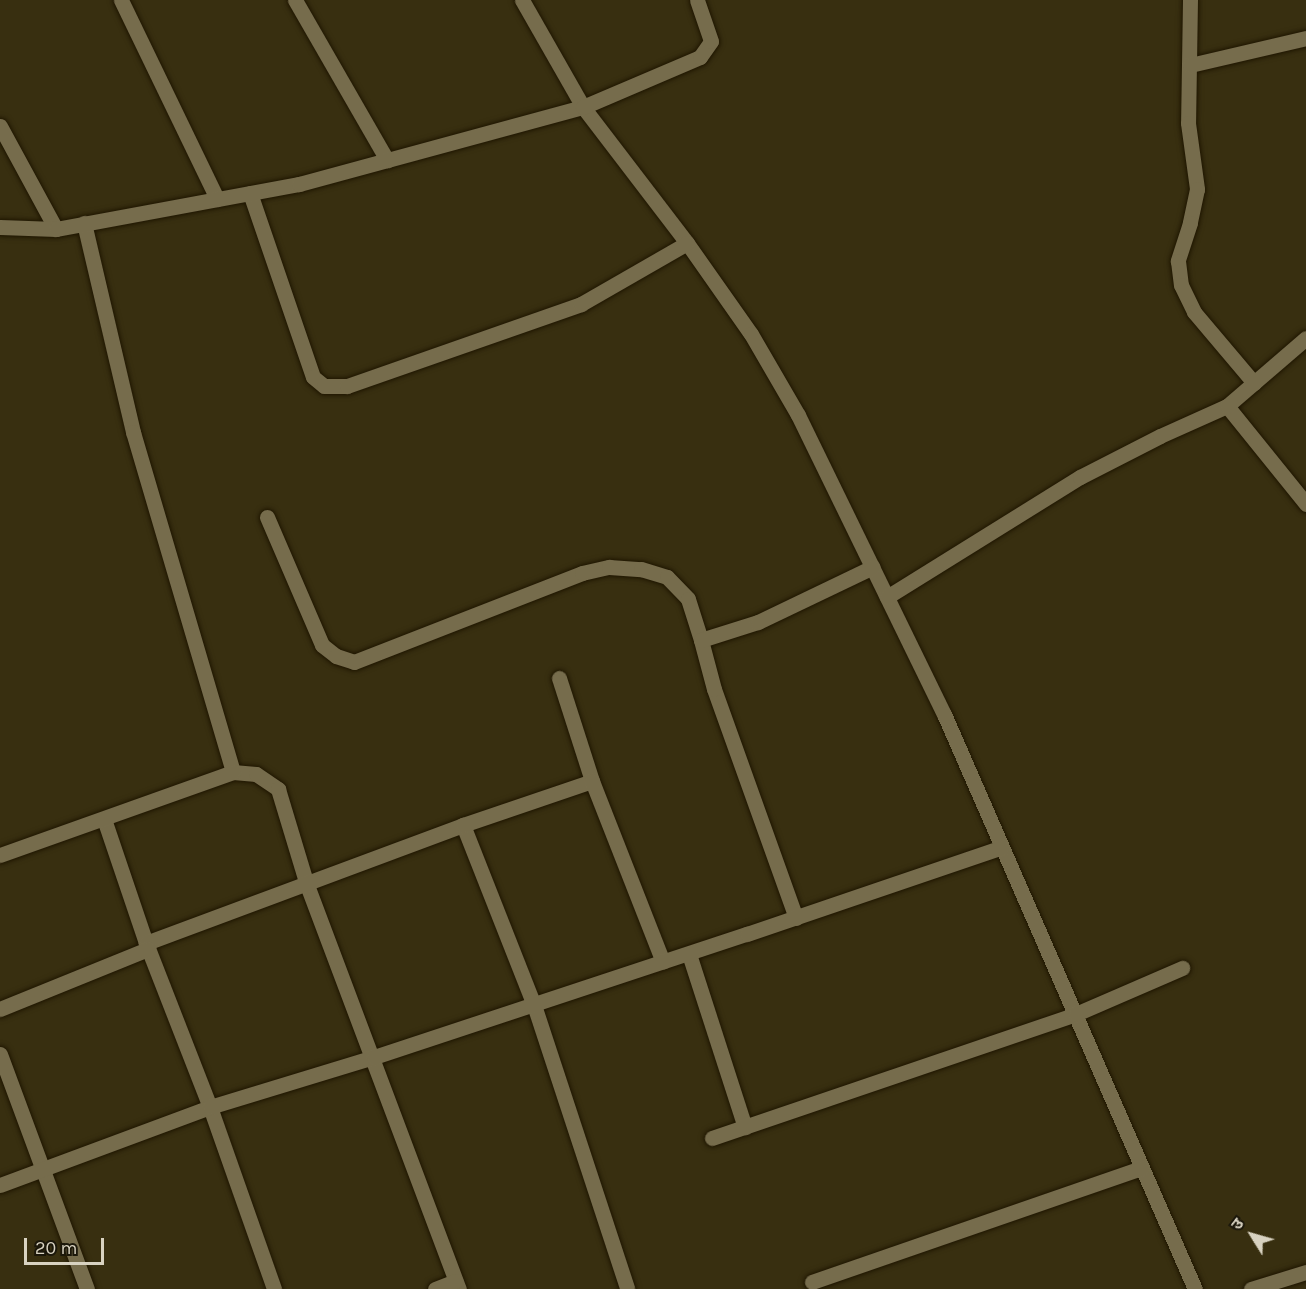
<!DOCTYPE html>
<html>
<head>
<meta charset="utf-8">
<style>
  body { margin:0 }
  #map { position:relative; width:1306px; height:1289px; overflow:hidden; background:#382f10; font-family:Karla,"Noto Sans Devanagari",sans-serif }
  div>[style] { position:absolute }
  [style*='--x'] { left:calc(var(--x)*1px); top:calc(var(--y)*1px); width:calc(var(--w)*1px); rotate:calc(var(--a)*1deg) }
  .roads { filter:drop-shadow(0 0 2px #1f1600) drop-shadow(0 0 2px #1f1600) }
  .minor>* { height:15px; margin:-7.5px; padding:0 7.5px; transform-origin:7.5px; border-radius:7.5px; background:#766c4c }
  span { translate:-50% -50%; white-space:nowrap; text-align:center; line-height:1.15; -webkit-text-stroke:4.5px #1b170a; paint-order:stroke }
  .north { position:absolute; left:1222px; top:1205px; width:60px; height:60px; -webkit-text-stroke:4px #1b170a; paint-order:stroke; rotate:307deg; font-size:16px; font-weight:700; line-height:24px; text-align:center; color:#d8d2c1 }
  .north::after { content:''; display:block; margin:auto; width:21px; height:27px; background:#d8d2c1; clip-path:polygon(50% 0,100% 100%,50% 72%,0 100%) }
  .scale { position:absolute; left:24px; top:1238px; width:80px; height:27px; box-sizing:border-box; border:3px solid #d8d2c1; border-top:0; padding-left:8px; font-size:18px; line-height:21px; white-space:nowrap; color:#d8d2c1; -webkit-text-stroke:4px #1b170a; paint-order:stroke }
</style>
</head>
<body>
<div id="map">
  <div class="roads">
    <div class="minor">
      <i style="--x:121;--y:0;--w:221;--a:64.2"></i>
      <i style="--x:295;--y:0;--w:185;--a:60.1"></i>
      <i style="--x:522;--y:0;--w:123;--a:60.3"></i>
      <i style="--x:583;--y:107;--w:171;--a:52.6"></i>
      <i style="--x:687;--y:243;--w:111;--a:54.9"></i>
      <i style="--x:751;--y:334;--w:94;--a:59.9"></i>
      <i style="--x:798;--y:415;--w:333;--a:64"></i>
      <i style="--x:944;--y:714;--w:627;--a:66.42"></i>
      <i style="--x:1190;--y:0;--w:123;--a:90.9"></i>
      <i style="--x:1188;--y:123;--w:67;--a:82.2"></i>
      <i style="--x:1197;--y:189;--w:35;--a:102"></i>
      <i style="--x:1190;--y:223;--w:40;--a:108"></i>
      <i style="--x:1178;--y:261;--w:24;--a:83"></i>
      <i style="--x:1181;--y:285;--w:30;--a:64"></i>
      <i style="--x:1194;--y:312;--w:93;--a:49.8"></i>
      <i style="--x:1190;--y:65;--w:119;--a:-13.1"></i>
      <i style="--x:0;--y:126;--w:117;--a:61.5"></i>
      <i style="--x:250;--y:193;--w:194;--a:71.1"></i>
      <i style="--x:313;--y:377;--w:14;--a:39"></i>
      <i style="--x:324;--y:386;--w:23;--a:0"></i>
      <i style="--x:347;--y:386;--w:248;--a:-19.3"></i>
      <i style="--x:581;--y:304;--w:122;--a:-29.9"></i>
      <i style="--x:84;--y:223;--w:215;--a:76.8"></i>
      <i style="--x:133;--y:432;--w:354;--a:73.6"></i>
      <i style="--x:233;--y:772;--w:23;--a:5"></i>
      <i style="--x:256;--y:774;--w:27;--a:34"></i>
      <i style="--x:278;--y:789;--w:100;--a:73.2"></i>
      <i style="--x:307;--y:885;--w:432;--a:69.4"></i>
      <i style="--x:0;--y:227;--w:56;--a:2"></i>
      <i style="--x:56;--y:229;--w:247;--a:-10.5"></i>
      <i style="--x:299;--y:184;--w:294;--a:-15.2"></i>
      <i style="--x:583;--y:107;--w:127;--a:-23.1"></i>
      <i style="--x:700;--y:57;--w:19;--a:-55"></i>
      <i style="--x:711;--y:41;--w:43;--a:-108.9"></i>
      <i style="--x:1227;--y:406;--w:126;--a:51.1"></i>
      <i style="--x:267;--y:517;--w:139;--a:66.7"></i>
      <i style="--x:322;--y:645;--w:18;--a:38"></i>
      <i style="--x:336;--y:656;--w:19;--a:18"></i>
      <i style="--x:354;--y:662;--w:245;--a:-21.3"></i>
      <i style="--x:582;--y:573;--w:28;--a:-13"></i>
      <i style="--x:609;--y:567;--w:32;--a:4"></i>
      <i style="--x:641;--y:569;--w:27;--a:17"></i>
      <i style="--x:667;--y:577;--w:30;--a:46"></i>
      <i style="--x:688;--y:599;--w:43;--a:72.4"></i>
      <i style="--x:887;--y:597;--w:227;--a:-31.9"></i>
      <i style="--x:1080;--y:477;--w:90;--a:-27.1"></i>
      <i style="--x:1160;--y:436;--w:73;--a:-24.1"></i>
      <i style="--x:1227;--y:406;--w:104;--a:-40.7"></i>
      <i style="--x:559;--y:678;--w:108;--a:72.2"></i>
      <i style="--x:104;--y:819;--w:131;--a:71.3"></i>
      <i style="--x:146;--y:943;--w:176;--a:68.7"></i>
      <i style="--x:210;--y:1107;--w:193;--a:70.6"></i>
      <i style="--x:463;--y:825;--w:193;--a:68.5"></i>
      <i style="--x:534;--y:1005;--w:298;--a:71.8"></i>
      <i style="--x:0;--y:855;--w:247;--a:-19.6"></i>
      <i style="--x:796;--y:918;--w:243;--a:-109.7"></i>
      <i style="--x:714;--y:689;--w:51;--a:-104.9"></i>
      <i style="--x:701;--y:640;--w:60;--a:-17.5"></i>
      <i style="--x:758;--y:622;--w:127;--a:-25.6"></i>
      <i style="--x:146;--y:943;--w:338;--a:-20.4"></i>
      <i style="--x:463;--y:825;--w:136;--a:-18.8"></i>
      <i style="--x:592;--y:781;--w:194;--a:68.6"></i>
      <i style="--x:689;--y:954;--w:182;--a:72.1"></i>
      <i style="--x:0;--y:1009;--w:160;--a:-22.1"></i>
      <i style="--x:0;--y:1054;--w:251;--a:69.7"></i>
      <i style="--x:712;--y:1138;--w:385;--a:-18.8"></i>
      <i style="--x:1076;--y:1014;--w:116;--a:-23.5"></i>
      <i style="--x:0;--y:1185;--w:224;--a:-20.4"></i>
      <i style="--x:210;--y:1107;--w:171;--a:-17"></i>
      <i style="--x:374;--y:1057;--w:393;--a:-18.3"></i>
      <i style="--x:747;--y:934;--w:269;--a:-18.8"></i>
      <i style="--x:812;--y:1282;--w:349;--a:-19.1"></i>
      <i style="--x:435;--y:1289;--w:22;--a:-21"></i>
      <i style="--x:1251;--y:1289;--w:58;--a:-17.2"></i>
    </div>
  </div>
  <div class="north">उ</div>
  <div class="scale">20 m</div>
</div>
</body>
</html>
